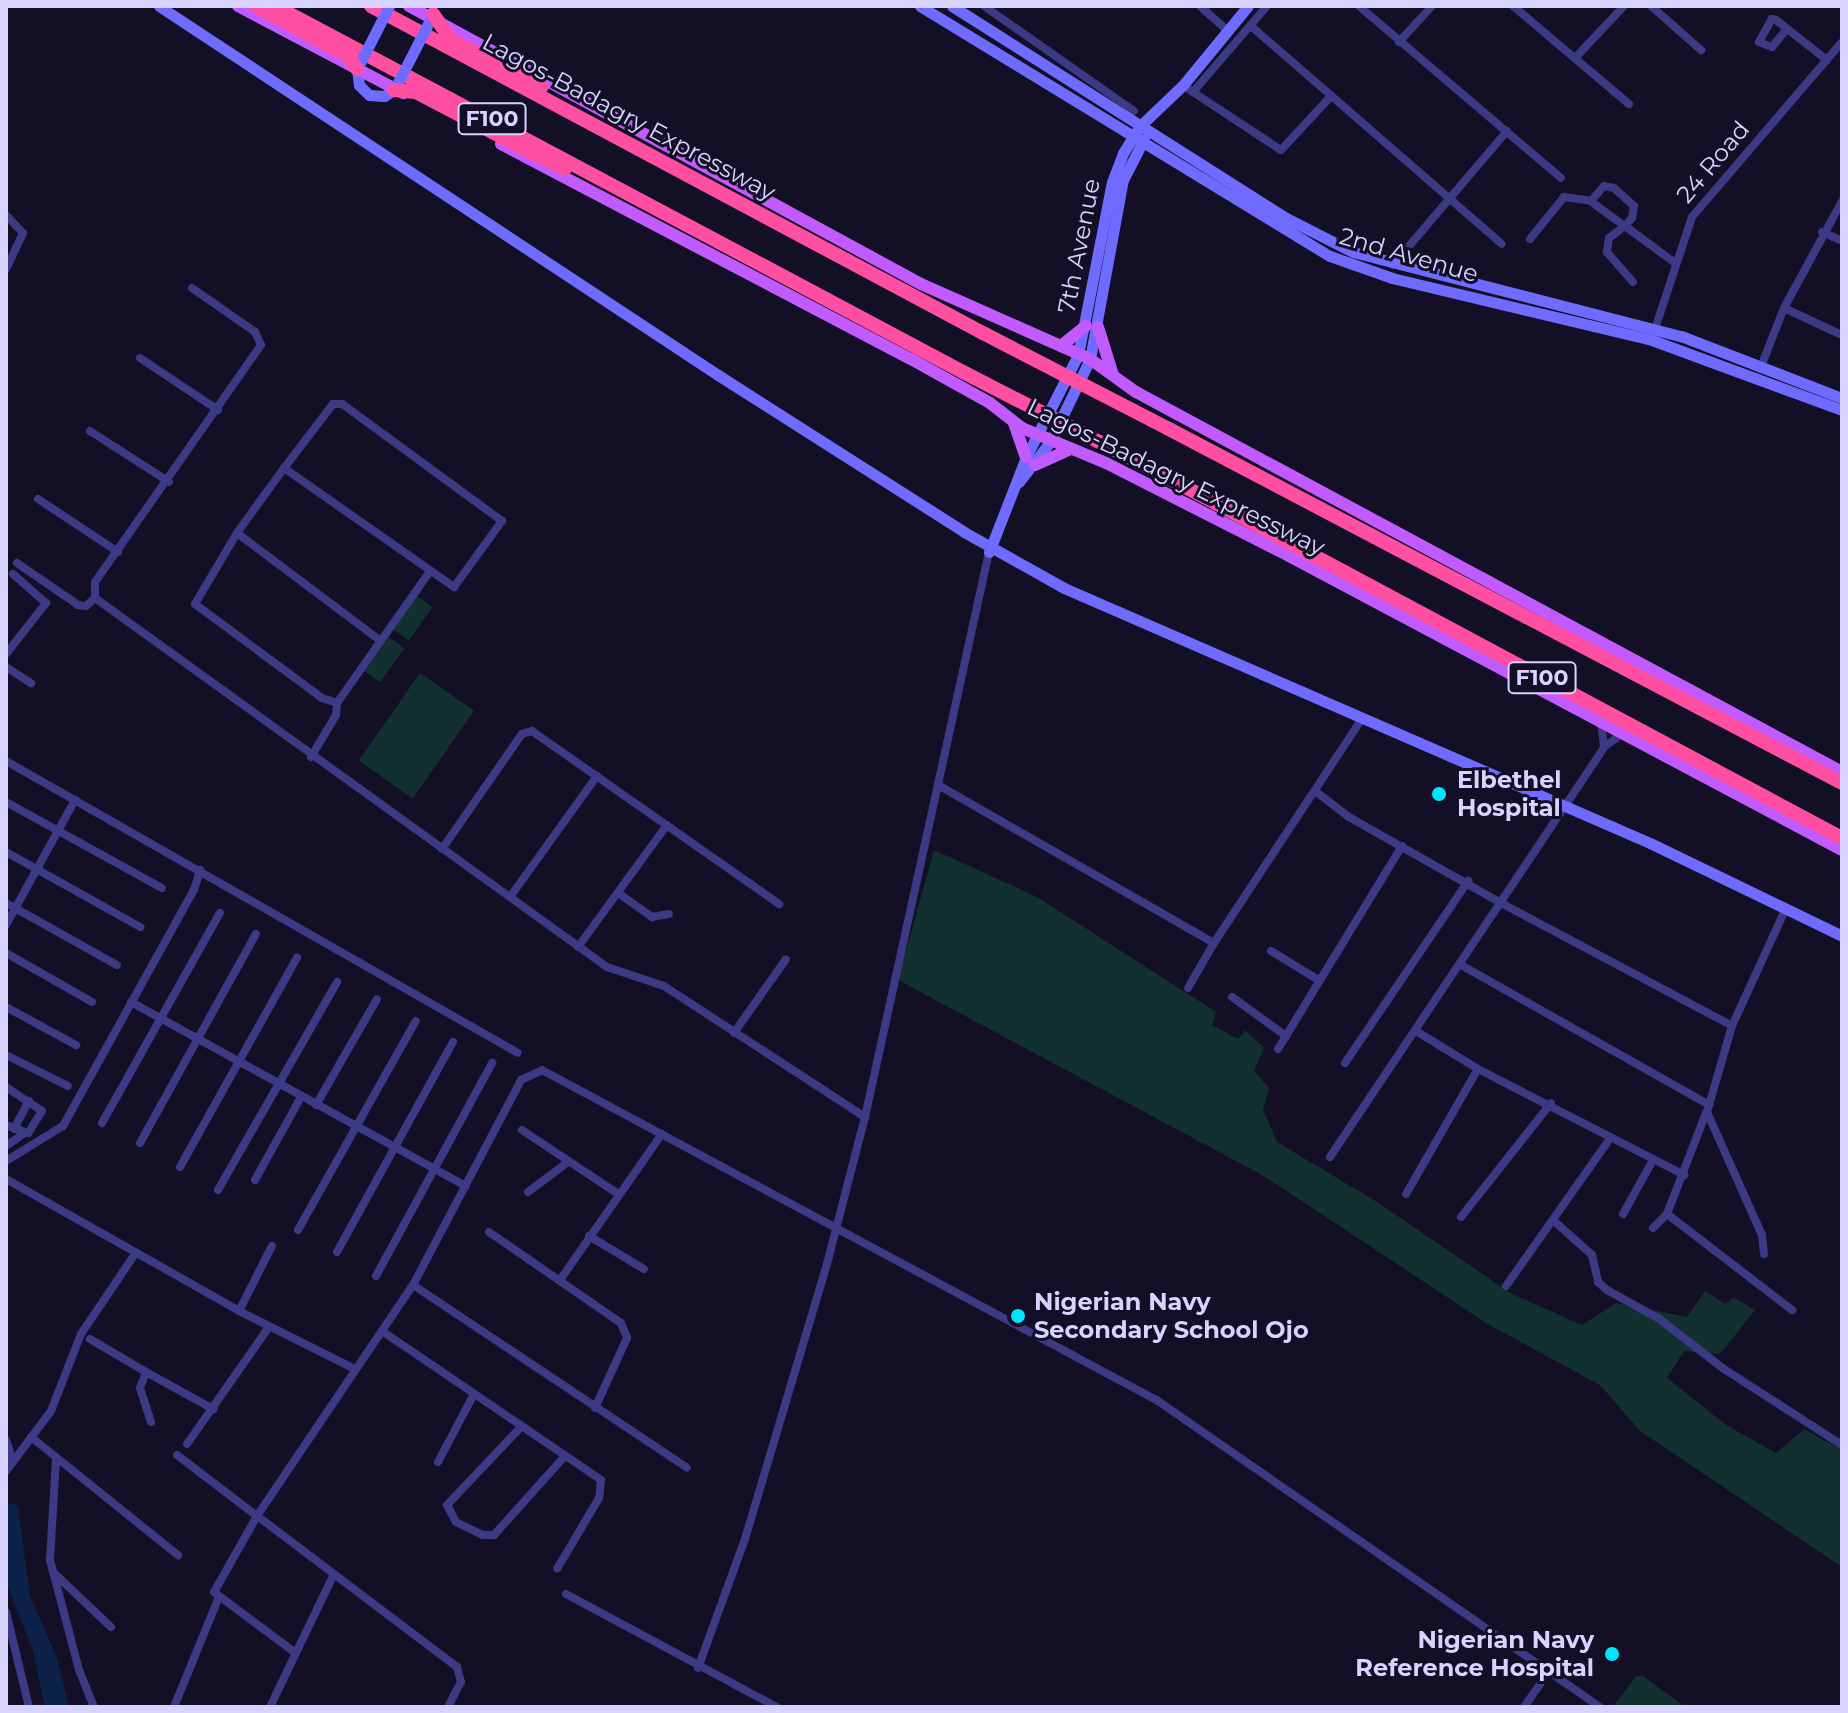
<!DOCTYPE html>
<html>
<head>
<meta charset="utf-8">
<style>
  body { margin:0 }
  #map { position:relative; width:1848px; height:1713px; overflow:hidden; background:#130f26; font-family:Montserrat,sans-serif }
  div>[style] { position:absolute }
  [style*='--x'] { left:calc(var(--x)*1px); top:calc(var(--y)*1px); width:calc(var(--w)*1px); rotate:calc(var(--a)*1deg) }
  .green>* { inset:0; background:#12302f; transform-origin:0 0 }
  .water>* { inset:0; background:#0c2248 }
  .street>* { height:8px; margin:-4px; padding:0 4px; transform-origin:4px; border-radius:4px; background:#3d3a85 }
  .secondary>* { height:11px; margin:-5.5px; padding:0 5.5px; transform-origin:5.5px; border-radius:5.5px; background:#6f6bff }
  .primary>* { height:12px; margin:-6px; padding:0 6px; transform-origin:6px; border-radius:6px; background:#c25bff }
  .highway>* { height:14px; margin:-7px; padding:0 7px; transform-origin:7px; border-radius:7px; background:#ff4fa3 }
  .secondary-bridge>* { height:11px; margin:-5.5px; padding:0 5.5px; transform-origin:5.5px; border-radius:5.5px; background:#6f6bff }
  .highway-bridge>* { height:14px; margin:-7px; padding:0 7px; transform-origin:7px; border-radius:7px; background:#ff4fa3 }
  .dots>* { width:22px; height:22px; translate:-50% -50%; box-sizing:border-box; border:4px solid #130f26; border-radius:50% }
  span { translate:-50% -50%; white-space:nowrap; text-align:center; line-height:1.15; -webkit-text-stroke:6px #130f26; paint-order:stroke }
  .shield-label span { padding:2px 6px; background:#130f26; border:2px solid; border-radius:6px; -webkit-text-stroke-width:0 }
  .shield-label { font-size:22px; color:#d9d4ff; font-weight:700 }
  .street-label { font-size:24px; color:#d9d4ff }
  .poi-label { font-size:24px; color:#d9d4ff; font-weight:700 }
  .left { translate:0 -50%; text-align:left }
  .right { translate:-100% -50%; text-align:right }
  .frame { position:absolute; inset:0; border:8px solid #d9d4ff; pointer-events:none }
</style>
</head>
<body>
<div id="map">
  <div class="green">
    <i style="left:417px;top:596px;width:19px;height:41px;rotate:35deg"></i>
    <i style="left:389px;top:637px;width:19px;height:42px;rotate:36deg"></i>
    <i style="left:420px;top:673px;width:66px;height:107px;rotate:35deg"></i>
    <i style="clip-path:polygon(934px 850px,1037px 897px,1216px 1012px,1212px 1025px,1238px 1039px,1245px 1030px,1264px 1048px,1254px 1071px,1269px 1088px,1263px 1110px,1277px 1142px,1377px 1202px,1512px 1294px,1582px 1325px,1616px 1303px,1687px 1317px,1705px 1291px,1726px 1304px,1733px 1297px,1755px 1310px,1720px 1354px,1684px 1351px,1667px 1378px,1726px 1425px,1776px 1453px,1804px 1429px,1842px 1450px,1842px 1567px,1640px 1431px,1600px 1385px,1486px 1323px,1264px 1176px,898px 980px)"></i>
    <i style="clip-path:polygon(1636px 1676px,1643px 1676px,1685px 1707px,1613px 1707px)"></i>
  </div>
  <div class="water">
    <i style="clip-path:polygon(12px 1503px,18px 1507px,30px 1596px,57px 1658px,69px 1707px,45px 1707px,33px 1651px,6px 1582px,6px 1504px)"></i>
  </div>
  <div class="street">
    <i style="--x:984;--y:6;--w:183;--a:35"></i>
    <i style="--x:1200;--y:6;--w:36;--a:42"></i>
    <i style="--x:1359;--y:6;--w:265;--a:40.4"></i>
    <i style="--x:1513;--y:6;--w:152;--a:40.2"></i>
    <i style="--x:1651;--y:6;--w:67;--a:41.3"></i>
    <i style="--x:1251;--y:26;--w:332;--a:41"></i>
    <i style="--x:1787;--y:29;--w:23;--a:130"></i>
    <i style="--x:1772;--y:47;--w:14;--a:-159"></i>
    <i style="--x:1759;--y:42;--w:26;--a:-61"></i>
    <i style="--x:1772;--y:19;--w:4;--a:14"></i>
    <i style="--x:1776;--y:20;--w:65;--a:38.1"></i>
    <i style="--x:1399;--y:42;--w:49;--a:-47.5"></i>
    <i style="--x:1575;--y:58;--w:71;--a:-46.7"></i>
    <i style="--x:1183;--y:85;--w:12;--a:35"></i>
    <i style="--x:1193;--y:92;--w:113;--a:-49.3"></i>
    <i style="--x:1193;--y:92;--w:105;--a:33.4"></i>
    <i style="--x:1281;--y:150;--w:72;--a:-47.2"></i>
    <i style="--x:6;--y:215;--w:25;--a:47"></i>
    <i style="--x:23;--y:233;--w:40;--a:115"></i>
    <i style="--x:1822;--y:232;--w:22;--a:24"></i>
    <i style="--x:1530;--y:239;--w:54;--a:-51"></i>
    <i style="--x:1564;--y:197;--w:27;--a:8"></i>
    <i style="--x:1393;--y:265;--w:176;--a:-49.6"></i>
    <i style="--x:1633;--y:282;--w:40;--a:-131"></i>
    <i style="--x:1607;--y:252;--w:14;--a:-82"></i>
    <i style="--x:1609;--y:238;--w:20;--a:-37"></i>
    <i style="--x:1625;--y:226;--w:11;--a:-49"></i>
    <i style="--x:1632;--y:218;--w:12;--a:-81"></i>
    <i style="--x:1634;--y:206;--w:27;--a:-138"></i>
    <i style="--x:1614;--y:188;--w:10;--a:-169"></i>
    <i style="--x:1604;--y:186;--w:20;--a:131"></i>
    <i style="--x:1591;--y:201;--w:8;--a:40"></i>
    <i style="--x:1597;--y:206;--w:34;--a:36"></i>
    <i style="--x:1625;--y:226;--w:62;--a:36.5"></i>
    <i style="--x:192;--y:288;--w:77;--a:34.9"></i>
    <i style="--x:255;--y:332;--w:14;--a:65"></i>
    <i style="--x:261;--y:345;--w:289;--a:125"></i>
    <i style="--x:95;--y:582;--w:16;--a:90"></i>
    <i style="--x:95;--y:598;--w:631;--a:35.78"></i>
    <i style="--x:607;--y:967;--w:60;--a:18.4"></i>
    <i style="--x:664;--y:986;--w:240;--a:33.1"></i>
    <i style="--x:1784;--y:308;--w:64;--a:25"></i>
    <i style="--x:1655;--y:329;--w:118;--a:-71.7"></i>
    <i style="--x:1692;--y:217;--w:230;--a:-49.4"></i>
    <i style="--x:140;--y:358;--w:94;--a:33.7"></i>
    <i style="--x:1760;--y:369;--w:66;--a:-68.5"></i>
    <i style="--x:1784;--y:308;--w:122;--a:-61.5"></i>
    <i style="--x:90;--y:431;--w:94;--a:32.8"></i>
    <i style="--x:284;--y:468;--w:208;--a:35"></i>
    <i style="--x:454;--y:587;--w:82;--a:-54"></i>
    <i style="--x:502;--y:521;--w:198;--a:-143.8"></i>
    <i style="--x:342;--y:404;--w:9;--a:180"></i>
    <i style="--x:333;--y:404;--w:81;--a:127.4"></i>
    <i style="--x:284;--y:468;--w:80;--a:125.9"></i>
    <i style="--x:237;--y:533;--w:82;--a:120.6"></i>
    <i style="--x:195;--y:604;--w:158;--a:36.5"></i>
    <i style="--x:322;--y:698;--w:16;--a:18"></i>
    <i style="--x:38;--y:499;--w:96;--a:33.5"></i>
    <i style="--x:237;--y:533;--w:180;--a:36.9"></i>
    <i style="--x:17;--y:563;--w:74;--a:34.5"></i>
    <i style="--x:78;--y:605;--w:8;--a:7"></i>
    <i style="--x:86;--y:606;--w:12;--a:-42"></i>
    <i style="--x:6;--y:654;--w:65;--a:-51.9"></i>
    <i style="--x:46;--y:603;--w:44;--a:-138.7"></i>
    <i style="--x:6;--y:667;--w:30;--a:33"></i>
    <i style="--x:1601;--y:722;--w:25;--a:83"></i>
    <i style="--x:311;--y:757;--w:49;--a:-59.2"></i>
    <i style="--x:336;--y:715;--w:12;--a:-85"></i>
    <i style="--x:337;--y:703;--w:161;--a:-54.8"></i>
    <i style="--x:6;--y:761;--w:589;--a:29.7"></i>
    <i style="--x:938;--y:785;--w:318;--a:29.8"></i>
    <i style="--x:1214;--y:943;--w:267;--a:-56.6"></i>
    <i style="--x:1315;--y:791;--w:43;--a:37.4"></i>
    <i style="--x:1349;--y:817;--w:177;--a:29.5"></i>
    <i style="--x:1503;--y:904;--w:259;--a:28"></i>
    <i style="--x:6;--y:802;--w:178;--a:28.9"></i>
    <i style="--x:442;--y:849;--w:140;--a:-55.2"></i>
    <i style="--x:522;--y:734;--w:10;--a:-17"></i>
    <i style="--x:532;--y:731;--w:302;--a:35"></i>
    <i style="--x:6;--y:852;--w:154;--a:29.2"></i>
    <i style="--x:618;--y:893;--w:42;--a:35.2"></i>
    <i style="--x:652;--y:917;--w:17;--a:-10"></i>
    <i style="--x:510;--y:897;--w:149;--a:-54.3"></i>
    <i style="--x:6;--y:903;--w:127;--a:29.2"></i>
    <i style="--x:6;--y:925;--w:143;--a:-61.1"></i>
    <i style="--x:578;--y:947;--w:151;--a:-53.9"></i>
    <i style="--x:1271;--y:951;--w:57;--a:31.5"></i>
    <i style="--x:6;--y:953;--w:99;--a:29.7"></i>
    <i style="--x:1461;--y:965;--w:285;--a:29.4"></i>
    <i style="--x:1188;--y:988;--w:52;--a:-60"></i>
    <i style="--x:1232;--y:997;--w:67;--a:35.8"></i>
    <i style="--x:131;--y:1002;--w:382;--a:28.8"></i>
    <i style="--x:6;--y:1007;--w:80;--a:28.5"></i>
    <i style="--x:1416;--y:1031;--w:73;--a:31.5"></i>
    <i style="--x:1478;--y:1069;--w:232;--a:27.2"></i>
    <i style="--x:734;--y:1033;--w:90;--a:-54.9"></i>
    <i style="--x:1278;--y:1049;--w:238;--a:-58.6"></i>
    <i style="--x:6;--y:1055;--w:69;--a:26.6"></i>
    <i style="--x:1345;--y:1063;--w:220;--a:-55.9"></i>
    <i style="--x:6;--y:1087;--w:43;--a:33.7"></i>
    <i style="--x:42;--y:1111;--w:26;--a:122"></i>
    <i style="--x:28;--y:1133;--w:23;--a:-160"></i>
    <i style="--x:316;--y:1105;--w:122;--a:-60.1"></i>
    <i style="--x:102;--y:1123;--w:241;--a:-60.7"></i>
    <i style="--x:14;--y:1129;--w:32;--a:-62"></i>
    <i style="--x:522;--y:1130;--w:114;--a:33.6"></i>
    <i style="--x:140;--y:1143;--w:239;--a:-61"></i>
    <i style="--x:6;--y:1146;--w:21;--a:-35"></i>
    <i style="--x:1330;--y:1157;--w:493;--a:-56.2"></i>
    <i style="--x:1604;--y:747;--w:22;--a:-36"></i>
    <i style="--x:6;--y:1161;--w:67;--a:-31.6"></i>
    <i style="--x:63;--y:1126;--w:270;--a:-61"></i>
    <i style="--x:194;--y:890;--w:21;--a:-73"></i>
    <i style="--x:180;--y:1167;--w:240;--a:-60.8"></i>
    <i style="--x:6;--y:1179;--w:268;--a:29.5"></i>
    <i style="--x:239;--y:1311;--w:127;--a:26.6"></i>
    <i style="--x:255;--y:1180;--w:95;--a:-61"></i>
    <i style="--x:218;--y:1190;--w:240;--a:-60.2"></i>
    <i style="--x:528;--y:1192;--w:50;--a:-36.9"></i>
    <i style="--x:1406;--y:1194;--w:144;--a:-60.1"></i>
    <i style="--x:1623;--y:1214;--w:62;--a:-60.9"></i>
    <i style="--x:1667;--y:1214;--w:158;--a:37.5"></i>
    <i style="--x:1461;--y:1217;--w:145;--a:-51.7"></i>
    <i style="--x:1554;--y:1221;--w:51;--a:41.8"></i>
    <i style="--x:1592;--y:1255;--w:28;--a:77"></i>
    <i style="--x:1598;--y:1282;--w:12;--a:42"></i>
    <i style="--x:1607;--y:1290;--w:58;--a:28.8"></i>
    <i style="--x:1658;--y:1318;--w:83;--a:37.7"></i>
    <i style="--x:1724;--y:1369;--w:140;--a:32.8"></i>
    <i style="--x:1653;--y:1228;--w:20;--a:-45"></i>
    <i style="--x:1667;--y:1214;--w:108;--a:-68.9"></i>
    <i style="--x:298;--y:1230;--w:240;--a:-60.6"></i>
    <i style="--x:489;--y:1232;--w:160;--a:34.6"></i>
    <i style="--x:621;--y:1323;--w:16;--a:68"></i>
    <i style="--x:627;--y:1338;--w:77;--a:114.6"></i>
    <i style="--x:589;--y:1236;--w:64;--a:31"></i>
    <i style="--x:337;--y:1252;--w:240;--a:-61.1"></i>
    <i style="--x:1764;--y:1254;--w:19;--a:-96"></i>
    <i style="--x:1762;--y:1235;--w:135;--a:-114.1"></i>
    <i style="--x:1707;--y:1112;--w:90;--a:-73.8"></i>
    <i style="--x:1732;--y:1026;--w:130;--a:-65.4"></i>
    <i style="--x:376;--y:1276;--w:243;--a:-61.4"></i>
    <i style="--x:560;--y:1280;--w:178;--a:-55.1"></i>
    <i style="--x:413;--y:1285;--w:329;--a:33.7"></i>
    <i style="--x:1506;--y:1286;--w:182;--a:-54.8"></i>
    <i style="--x:239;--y:1311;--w:73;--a:-63.1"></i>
    <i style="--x:382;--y:1331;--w:265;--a:34.2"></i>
    <i style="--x:601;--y:1480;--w:18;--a:96"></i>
    <i style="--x:599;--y:1498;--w:82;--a:120.6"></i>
    <i style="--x:90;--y:1339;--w:65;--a:30.5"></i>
    <i style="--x:151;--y:1422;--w:36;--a:-108"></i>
    <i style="--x:140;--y:1388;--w:17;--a:-69"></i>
    <i style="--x:146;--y:1372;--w:77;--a:28.9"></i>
    <i style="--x:520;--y:1428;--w:106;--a:133.5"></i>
    <i style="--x:447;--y:1505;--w:19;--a:62"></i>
    <i style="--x:456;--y:1522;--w:30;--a:26"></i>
    <i style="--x:483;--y:1535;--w:11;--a:0"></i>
    <i style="--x:494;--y:1535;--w:105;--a:-48.1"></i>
    <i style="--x:31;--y:1437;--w:189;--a:38.8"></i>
    <i style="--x:6;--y:1440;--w:23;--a:72"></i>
    <i style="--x:187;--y:1444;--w:143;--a:-55"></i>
    <i style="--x:177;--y:1455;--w:101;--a:37.3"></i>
    <i style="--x:257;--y:1516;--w:87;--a:119.5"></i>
    <i style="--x:214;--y:1592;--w:99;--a:36.8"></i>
    <i style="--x:56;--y:1459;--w:101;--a:93.4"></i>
    <i style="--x:50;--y:1560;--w:114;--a:75.2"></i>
    <i style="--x:79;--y:1670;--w:40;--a:68"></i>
    <i style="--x:438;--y:1462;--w:77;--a:-62.1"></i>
    <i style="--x:6;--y:1471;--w:75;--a:-53.1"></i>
    <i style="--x:51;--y:1411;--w:83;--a:-68.7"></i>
    <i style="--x:81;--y:1334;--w:97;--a:-56"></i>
    <i style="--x:53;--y:1572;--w:80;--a:43.5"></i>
    <i style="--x:566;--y:1594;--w:239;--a:28.2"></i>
    <i style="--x:6;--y:1612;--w:98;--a:76.4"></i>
    <i style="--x:698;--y:1668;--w:137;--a:-70"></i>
    <i style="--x:745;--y:1539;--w:287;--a:-73.4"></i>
    <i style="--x:827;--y:1264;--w:152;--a:-75.5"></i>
    <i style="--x:865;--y:1117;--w:578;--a:-77.62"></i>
    <i style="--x:174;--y:1707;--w:117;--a:-67.8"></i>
    <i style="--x:270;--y:1707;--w:145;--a:-64.3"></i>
    <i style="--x:448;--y:1707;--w:28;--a:-63"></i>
    <i style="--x:461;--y:1682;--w:16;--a:-105"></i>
    <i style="--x:457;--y:1667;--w:251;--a:-142.9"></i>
    <i style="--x:257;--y:1516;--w:279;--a:-56"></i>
    <i style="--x:413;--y:1285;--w:232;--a:-62.2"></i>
    <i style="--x:521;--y:1080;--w:23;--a:-25"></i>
    <i style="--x:542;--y:1070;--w:699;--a:28.25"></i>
    <i style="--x:1158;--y:1401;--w:538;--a:34.7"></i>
    <i style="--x:1524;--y:1707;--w:29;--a:-55"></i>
  </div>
  <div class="secondary">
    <i style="--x:159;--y:6;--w:670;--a:33.43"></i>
    <i style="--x:718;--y:375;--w:292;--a:32.5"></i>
    <i style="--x:964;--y:532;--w:115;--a:29.2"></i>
    <i style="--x:1064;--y:588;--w:639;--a:23.52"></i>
    <i style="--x:1650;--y:843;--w:213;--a:25.8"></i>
    <i style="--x:920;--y:6;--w:480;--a:31.4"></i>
    <i style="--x:1330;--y:256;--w:66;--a:19.5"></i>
    <i style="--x:1392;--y:278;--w:264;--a:13.4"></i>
    <i style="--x:1649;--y:339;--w:206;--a:20.2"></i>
    <i style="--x:952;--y:6;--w:396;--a:32.4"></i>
    <i style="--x:1286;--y:218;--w:75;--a:26.9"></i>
    <i style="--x:1353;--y:252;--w:339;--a:14.4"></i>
    <i style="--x:1681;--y:336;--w:173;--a:21.1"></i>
    <i style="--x:357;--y:69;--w:16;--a:83"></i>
    <i style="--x:359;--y:85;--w:14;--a:45"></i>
    <i style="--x:369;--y:95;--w:15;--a:4"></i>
    <i style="--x:384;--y:96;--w:12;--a:-31"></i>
    <i style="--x:1019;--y:482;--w:51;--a:-52.2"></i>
    <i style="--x:1050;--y:442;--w:92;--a:-64.3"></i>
    <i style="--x:1090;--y:359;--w:182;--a:-79.6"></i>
    <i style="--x:1123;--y:180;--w:46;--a:-62.9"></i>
    <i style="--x:989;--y:552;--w:102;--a:-68.7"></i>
    <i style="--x:1026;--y:457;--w:114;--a:-63"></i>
    <i style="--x:1078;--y:355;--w:176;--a:-78.9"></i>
    <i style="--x:1112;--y:182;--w:31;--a:-69"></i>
    <i style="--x:1123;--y:153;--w:32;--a:-58"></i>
    <i style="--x:1140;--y:126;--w:59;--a:-43.6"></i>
    <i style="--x:1183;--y:85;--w:102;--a:-50.6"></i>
  </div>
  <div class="primary">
    <i style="--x:238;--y:6;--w:187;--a:27.8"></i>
    <i style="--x:409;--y:6;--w:583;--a:28.5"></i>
    <i style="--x:921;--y:284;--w:185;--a:23.9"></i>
    <i style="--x:1090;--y:359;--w:57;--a:35.7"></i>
    <i style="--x:1136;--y:392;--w:802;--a:28.29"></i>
    <i style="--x:501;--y:144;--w:463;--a:27.7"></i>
    <i style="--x:911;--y:359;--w:90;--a:29.1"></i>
    <i style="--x:990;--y:403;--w:41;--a:38"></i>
    <i style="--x:1022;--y:428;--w:91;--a:22.6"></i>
    <i style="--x:1106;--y:463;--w:205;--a:26.9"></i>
    <i style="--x:1289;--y:556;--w:626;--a:28"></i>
    <i style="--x:1098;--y:327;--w:47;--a:72.7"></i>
    <i style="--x:1061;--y:346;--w:32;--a:-39"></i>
    <i style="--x:1014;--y:423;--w:36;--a:71"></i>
    <i style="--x:1035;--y:465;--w:36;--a:-24"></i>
  </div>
  <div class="highway">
    <i style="--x:275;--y:6;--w:779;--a:28.01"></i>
    <i style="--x:371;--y:6;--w:694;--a:28.12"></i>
    <i style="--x:513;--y:143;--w:58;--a:26.6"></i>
    <i style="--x:1169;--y:429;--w:760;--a:27.74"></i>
    <i style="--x:1148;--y:467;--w:787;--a:28.13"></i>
  </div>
  <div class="secondary-bridge">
    <i style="--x:357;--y:69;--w:71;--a:-63.1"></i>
    <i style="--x:394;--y:90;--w:85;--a:-62.8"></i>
  </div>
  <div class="highway-bridge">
    <i style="--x:256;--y:6;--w:105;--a:28.5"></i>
    <i style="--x:348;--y:56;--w:16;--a:55"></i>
    <i style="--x:433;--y:14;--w:32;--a:55"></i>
    <i style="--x:451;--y:40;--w:102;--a:27.3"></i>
    <i style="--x:394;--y:90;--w:22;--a:5"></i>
    <i style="--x:416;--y:92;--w:110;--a:27.7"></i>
    <i style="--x:983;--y:333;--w:209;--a:27.3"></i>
    <i style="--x:963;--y:372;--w:208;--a:27.2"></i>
  </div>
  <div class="dots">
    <i style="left:1439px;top:794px;background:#00e5ff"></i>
    <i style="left:1018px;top:1316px;background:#00e5ff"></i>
    <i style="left:1612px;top:1654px;background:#00e5ff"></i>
  </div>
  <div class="shield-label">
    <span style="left:492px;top:119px">F100</span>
    <span style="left:1542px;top:678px">F100</span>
  </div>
  <div class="street-label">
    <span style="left:629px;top:117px;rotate:28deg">Lagos-Badagry Expressway</span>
    <span style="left:1713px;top:162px;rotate:-50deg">24 Road</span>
    <span style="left:1079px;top:246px;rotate:-79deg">7th Avenue</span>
    <span style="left:1409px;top:255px;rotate:16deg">2nd Avenue</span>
    <span style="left:1176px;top:477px;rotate:26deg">Lagos-Badagry Expressway</span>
  </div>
  <div class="poi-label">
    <span class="left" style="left:1457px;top:794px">Elbethel<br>Hospital</span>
    <span class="left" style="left:1034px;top:1316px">Nigerian Navy<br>Secondary School Ojo</span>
    <span class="right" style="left:1594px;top:1654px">Nigerian Navy<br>Reference Hospital</span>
  </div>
  <div class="frame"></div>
</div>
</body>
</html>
